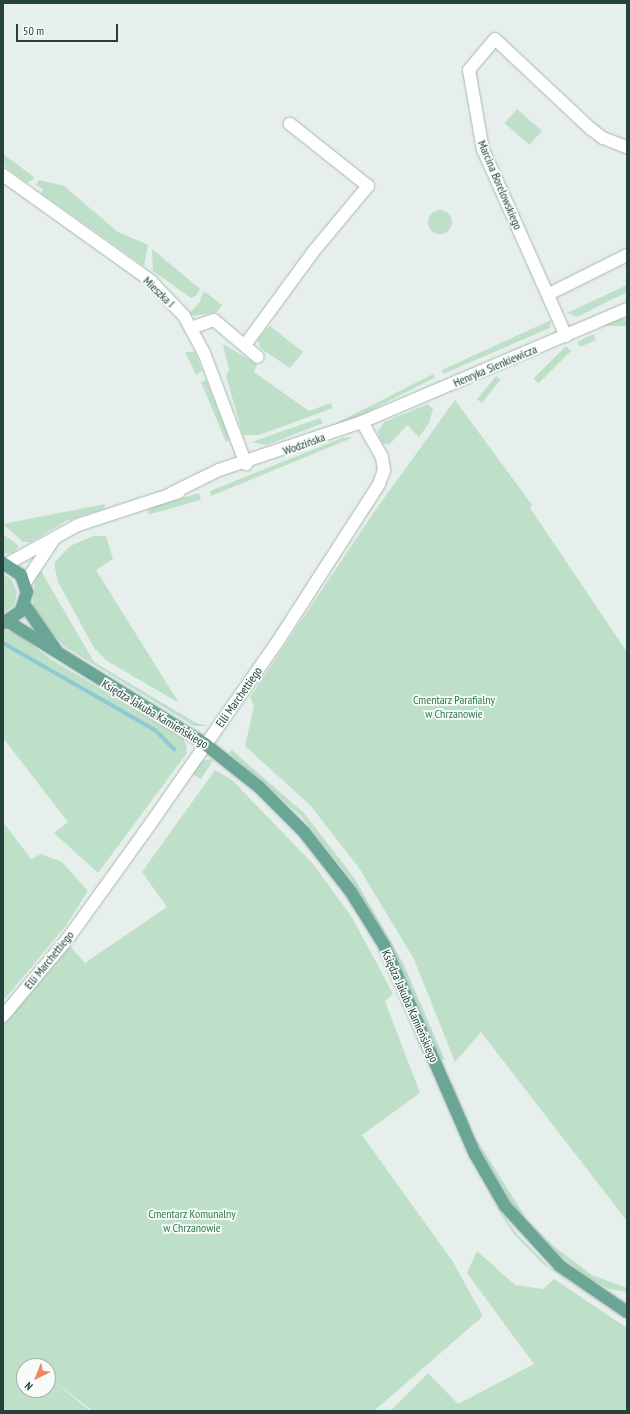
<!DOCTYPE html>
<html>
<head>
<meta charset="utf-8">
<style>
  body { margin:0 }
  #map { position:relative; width:630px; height:1414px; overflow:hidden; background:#e6efeb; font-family:"PT Sans Narrow",sans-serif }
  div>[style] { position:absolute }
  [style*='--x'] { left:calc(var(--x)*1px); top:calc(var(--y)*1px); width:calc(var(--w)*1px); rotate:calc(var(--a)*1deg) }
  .green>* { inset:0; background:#bfe0c8; transform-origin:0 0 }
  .round { border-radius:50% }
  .stream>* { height:4px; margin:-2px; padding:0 2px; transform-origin:2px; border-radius:2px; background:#8ec9d4 }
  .roads { filter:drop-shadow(0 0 1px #a8b8b2) drop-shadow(0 0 1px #a8b8b2) }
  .minor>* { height:12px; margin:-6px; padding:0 6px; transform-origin:6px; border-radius:6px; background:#fff }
  .major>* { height:12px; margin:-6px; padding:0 6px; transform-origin:6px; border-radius:6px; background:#6aa596 }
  span { translate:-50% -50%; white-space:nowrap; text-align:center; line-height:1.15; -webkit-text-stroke:3.5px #f7fbf9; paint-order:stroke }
  .street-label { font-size:12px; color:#24423a }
  .park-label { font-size:12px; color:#2d7a4b }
  .frame { position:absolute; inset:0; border:4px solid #24423a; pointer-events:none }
  .north { position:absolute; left:16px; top:1358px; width:40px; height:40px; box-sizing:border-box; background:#f7fbf9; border:1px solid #a3b1ad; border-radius:50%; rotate:223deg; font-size:11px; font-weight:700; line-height:16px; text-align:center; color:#24423a }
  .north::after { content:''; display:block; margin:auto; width:14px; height:18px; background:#f4845f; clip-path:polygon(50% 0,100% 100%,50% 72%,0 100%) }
  .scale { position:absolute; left:16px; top:24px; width:102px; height:18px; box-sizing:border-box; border:2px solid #24423a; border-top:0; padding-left:5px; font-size:12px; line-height:14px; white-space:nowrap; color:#24423a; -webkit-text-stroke:3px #f7fbf9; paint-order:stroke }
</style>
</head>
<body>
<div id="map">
  <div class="green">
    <i style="left:517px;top:109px;width:33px;height:19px;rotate:41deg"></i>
    <i style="clip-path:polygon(3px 154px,34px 177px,33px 180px,26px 182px,3px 165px)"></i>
    <i style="clip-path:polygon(39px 180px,64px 186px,118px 232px,148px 245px,144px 266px,41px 193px,43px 189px,36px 185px)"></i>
    <i class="round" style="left:428px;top:210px;width:24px;height:24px"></i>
    <i style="clip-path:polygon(152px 249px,200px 289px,196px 296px,191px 298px,153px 271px)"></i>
    <i style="clip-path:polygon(627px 285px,627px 292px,577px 317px,567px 313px)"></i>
    <i style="clip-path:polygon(204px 291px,222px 305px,217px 312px,194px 316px,189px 313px,199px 303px)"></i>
    <i style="left:627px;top:319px;width:7px;height:27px;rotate:90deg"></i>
    <i style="clip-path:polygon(551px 320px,550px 328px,443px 374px,442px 370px)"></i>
    <i style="clip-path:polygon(270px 326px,303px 352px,290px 368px,260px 348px,258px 338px)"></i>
    <i style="clip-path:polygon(594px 334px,596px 340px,580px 347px,577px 342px)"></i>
    <i style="clip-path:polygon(223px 344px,252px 361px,257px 364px,254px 372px,309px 411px,331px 403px,333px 408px,259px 435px,243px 435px,226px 376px,229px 370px)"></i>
    <i style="left:566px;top:346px;width:7px;height:46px;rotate:45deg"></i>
    <i style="clip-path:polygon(185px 352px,195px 352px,202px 371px,196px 375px)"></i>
    <i style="left:433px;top:374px;width:4px;height:117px;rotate:63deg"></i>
    <i style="left:496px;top:376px;width:6px;height:30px;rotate:39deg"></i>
    <i style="clip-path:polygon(206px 380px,230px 440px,226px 442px,201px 382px)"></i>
    <i style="clip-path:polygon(455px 400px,532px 505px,530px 508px,627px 652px,627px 1221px,481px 1032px,455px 1062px,414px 959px,359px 868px,310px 805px,245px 746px,254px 706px,250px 697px,374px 512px)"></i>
    <i style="clip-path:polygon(428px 404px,433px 409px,429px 423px,419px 437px,407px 425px,389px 445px,381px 442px,378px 432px,384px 422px)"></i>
    <i style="clip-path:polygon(320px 418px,323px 423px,267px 445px,252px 442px)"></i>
    <i style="clip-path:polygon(353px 437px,345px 441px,211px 496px,210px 491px,342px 438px)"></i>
    <i style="left:199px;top:493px;width:7px;height:54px;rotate:74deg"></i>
    <i style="clip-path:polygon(105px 504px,104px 509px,66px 521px,31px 542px,23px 542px,3px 524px)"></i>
    <i style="clip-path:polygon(3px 534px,19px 546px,13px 553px,3px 554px)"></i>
    <i style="clip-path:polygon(93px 536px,106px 536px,113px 559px,96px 570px,179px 703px,107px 661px,94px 648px,58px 582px,54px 563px,70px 546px)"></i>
    <i style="clip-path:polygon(40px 569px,94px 662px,196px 723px,209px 726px,194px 726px,64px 646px,36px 616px,33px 602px,35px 577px)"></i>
    <i style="clip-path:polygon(3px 574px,12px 580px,17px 592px,14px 605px,3px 614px)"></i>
    <i style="clip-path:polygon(3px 630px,15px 632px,52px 660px,182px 737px,186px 745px,187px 753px,98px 873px,54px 833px,68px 822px,3px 738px)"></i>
    <i style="clip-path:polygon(232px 750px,304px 813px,355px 879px,404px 965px,445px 1060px,441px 1059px,401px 967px,352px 881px,301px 816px,229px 753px)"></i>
    <i style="clip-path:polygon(214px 759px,201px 779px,191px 773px,203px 760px)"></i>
    <i style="clip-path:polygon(evenodd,215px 770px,232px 780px,314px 865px,353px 919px,393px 994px,385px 1001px,420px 1093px,362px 1135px,453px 1262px,483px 1316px,374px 1411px,93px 1411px,51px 1379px,90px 1411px,3px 1411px,3px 1024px,70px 946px,85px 963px,167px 907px,142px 872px,215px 770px,24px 1366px,48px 1366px,48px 1390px,24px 1390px,24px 1366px)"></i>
    <i style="clip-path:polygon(3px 822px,31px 859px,41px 854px,62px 862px,88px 891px,65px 927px,3px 1001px)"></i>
    <i style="clip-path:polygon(452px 1083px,471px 1127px,467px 1127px,450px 1087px)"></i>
    <i style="clip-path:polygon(474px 1142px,478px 1142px,526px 1218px,551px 1244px,592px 1275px,627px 1288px,627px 1292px,609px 1289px,590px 1279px,548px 1247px,502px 1193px)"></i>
    <i style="clip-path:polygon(493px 1202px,517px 1234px,549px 1267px,627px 1321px,543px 1264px,513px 1233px)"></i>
    <i style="clip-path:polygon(477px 1251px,515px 1285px,543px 1289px,554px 1279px,627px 1328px,627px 1411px,390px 1411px,428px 1373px,458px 1404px,534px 1364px,467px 1273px)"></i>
  </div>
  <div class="stream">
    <i style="--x:3;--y:643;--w:175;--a:29.8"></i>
    <i style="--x:155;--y:730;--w:27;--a:45"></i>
  </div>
  <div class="roads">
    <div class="minor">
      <i style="--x:3;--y:175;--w:182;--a:35.6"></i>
      <i style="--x:151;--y:281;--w:48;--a:46.7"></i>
      <i style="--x:184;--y:316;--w:42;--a:61.6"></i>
      <i style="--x:204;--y:353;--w:119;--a:69.3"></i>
      <i style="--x:549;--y:294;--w:87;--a:-26.6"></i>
      <i style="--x:191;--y:328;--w:24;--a:-19"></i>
      <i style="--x:214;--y:320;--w:57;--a:40.1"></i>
      <i style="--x:566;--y:336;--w:204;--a:-114"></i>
      <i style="--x:483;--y:150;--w:81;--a:-99.9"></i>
      <i style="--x:469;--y:70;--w:40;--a:-50"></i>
      <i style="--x:495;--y:39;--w:132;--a:43.2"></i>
      <i style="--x:591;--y:129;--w:15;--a:37"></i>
      <i style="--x:603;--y:138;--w:26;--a:21"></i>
      <i style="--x:245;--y:345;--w:115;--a:-53.8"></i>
      <i style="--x:313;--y:252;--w:86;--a:-50.2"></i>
      <i style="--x:368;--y:186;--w:100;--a:-141.5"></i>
      <i style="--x:172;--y:493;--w:52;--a:-26.1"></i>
      <i style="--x:219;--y:470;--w:151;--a:-18.6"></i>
      <i style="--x:362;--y:422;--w:288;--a:-23.1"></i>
      <i style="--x:7;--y:564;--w:81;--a:-28.8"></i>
      <i style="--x:78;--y:525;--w:106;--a:-18.1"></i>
      <i style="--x:25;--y:583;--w:53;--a:-56.6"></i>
      <i style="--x:3;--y:1016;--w:103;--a:-50.1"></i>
      <i style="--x:69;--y:937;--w:128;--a:-54.2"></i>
      <i style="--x:144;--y:833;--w:234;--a:-55.1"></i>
      <i style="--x:278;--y:641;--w:187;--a:-57.2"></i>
      <i style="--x:379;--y:484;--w:15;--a:-70"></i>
      <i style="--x:384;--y:470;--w:13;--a:-99"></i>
      <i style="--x:382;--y:457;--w:40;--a:-119.7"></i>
    </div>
    <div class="major">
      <i style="--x:3;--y:563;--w:22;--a:34"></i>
      <i style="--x:21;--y:575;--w:18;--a:71"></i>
      <i style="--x:27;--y:592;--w:20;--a:108"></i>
      <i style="--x:21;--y:611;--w:22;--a:146"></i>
      <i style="--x:24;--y:604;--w:56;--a:55.2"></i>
      <i style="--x:7;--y:621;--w:233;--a:31.8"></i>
      <i style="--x:205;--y:744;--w:69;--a:38.5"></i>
      <i style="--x:259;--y:787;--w:64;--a:45"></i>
      <i style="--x:304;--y:832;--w:76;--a:51.9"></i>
      <i style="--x:351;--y:892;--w:62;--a:58.1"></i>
      <i style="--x:384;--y:945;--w:228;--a:66.5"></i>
      <i style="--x:475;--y:1154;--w:60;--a:60"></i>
      <i style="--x:505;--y:1206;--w:81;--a:47.5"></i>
      <i style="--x:560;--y:1266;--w:81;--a:34.5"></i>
    </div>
  </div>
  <div class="street-label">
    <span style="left:500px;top:185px;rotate:67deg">Marcina Borelowskiego</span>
    <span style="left:159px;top:292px;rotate:44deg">Mieszka I</span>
    <span style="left:495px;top:366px;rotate:-23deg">Henryka Sienkiewicza</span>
    <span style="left:304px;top:444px;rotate:-20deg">Wodzińska</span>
    <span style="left:239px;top:697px;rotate:-55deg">Elli Marchettiego</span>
    <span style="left:155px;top:714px;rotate:31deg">Księdza Jakuba Kamieńskiego</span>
    <span style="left:49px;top:960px;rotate:-51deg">Elli Marchettiego</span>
    <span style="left:410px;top:1006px;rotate:66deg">Księdza Jakuba Kamieńskiego</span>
  </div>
  <div class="park-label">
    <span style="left:454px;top:707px">Cmentarz Parafialny<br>w Chrzanowie</span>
    <span style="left:192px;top:1221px">Cmentarz Komunalny<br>w Chrzanowie</span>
  </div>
  <div class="frame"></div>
  <div class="north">N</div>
  <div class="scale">50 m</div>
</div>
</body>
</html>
